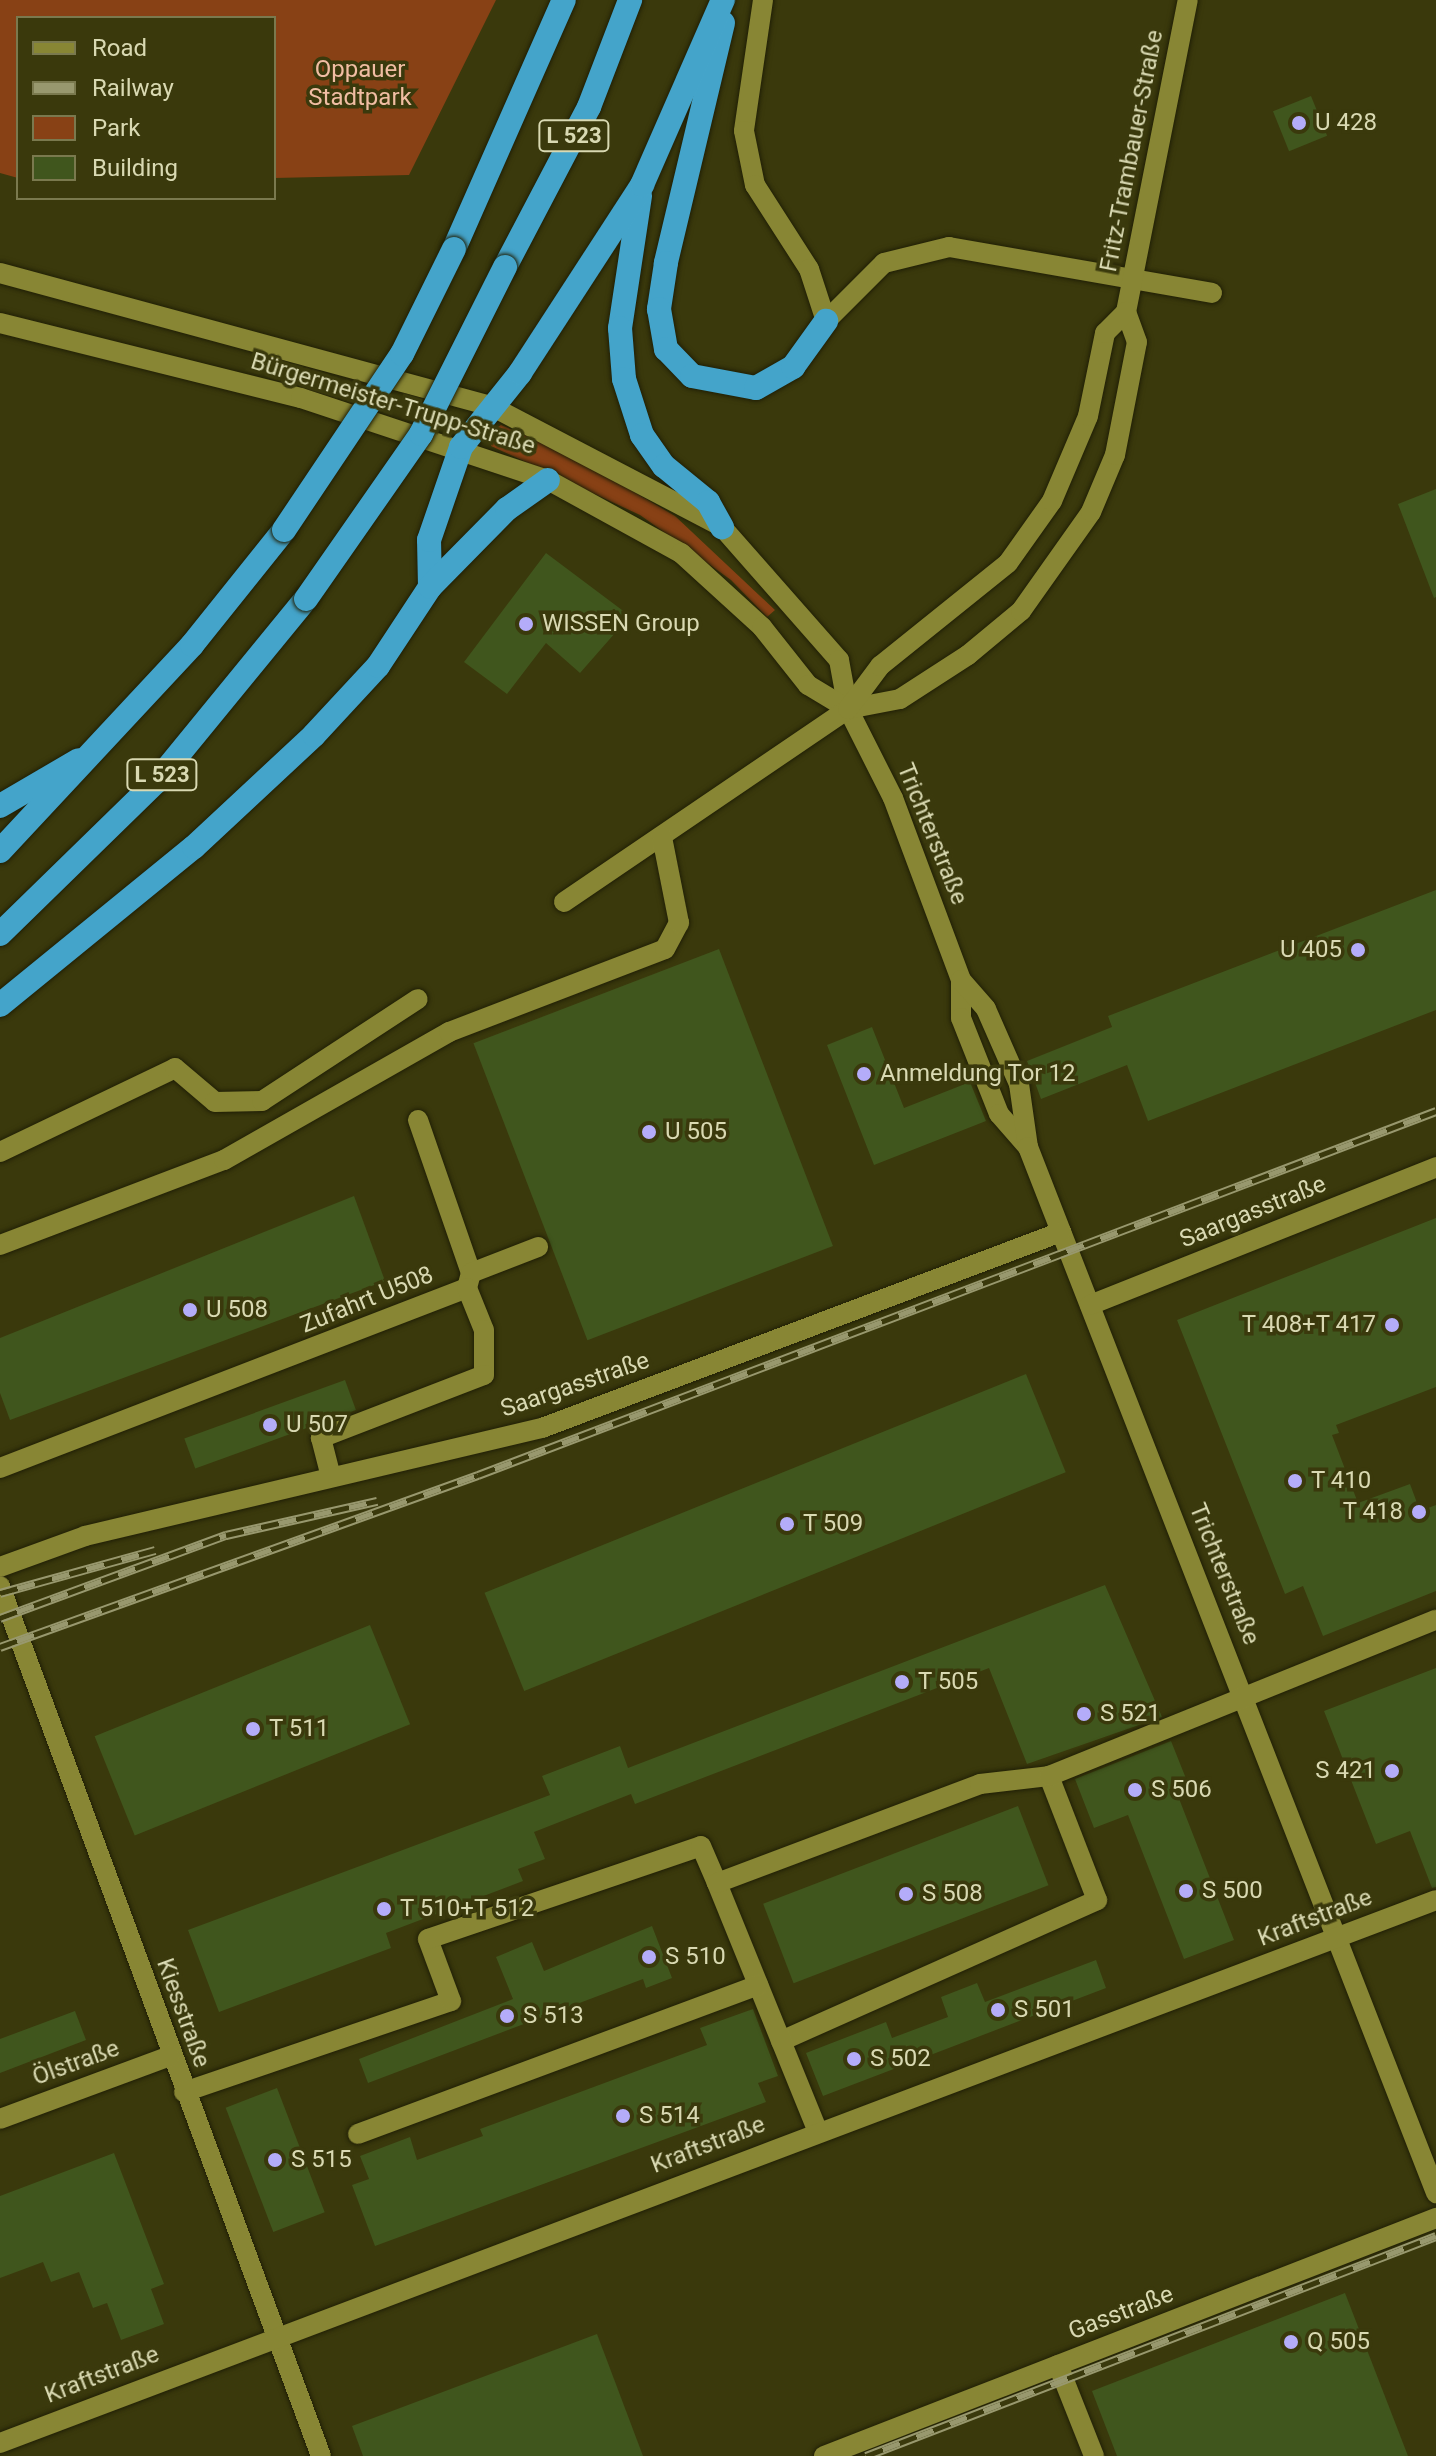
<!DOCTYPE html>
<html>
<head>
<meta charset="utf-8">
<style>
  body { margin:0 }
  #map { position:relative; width:1436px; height:2456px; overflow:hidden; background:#3a390c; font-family:Roboto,sans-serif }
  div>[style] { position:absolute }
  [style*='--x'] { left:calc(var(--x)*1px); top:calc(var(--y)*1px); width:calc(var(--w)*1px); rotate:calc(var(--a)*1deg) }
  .green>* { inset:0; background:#884115 }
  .building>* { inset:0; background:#40561d; transform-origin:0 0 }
  .roads { filter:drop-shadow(0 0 2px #201f06) drop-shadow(0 0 2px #201f06) }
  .minor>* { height:20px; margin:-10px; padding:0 10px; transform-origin:10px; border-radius:10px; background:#888634 }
  .highway>* { height:24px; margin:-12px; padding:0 12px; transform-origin:12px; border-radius:12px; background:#44a4ca }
  .rail>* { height:9px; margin-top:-4.5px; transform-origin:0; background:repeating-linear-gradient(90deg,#3a390c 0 18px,#98986e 0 36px); box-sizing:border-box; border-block:2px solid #98986e }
  .bridges { filter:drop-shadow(0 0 2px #201f06) drop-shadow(0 0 2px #201f06) }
  .highway-bridge>* { height:24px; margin:-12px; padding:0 12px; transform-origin:12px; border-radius:12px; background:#44a4ca }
  .dots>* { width:22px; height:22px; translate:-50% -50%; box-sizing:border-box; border:4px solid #3a390c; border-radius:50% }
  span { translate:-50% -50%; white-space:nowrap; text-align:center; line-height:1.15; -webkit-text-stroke:7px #3a390c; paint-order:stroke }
  .shield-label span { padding:2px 6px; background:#3a390c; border:2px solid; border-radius:6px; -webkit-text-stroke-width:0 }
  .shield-label { font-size:22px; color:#d9d9b2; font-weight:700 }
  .park-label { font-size:24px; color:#f1bda3 }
  .poi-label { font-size:24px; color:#d9d9b2 }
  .left { translate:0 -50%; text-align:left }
  .right { translate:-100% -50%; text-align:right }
  .street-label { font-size:24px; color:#d9d9b2 }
  .legend { position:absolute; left:16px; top:16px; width:260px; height:184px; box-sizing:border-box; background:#3a390c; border:2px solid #7a794e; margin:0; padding:10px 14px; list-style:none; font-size:24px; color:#d9d9b2 }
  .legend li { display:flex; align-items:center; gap:16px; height:40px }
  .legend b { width:40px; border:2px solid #7a794e }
</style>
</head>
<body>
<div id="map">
  <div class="green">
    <i style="clip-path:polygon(0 0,496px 0,409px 175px,274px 178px,274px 18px,18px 18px,18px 178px,0 173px)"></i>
    <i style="clip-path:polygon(501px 425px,568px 453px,675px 516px,775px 610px,767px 617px,731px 580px,640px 515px,491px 446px,490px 432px)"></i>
  </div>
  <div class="building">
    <i style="left:1311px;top:96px;width:43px;height:41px;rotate:68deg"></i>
    <i style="clip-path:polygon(1436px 489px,1436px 597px,1434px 598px,1398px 504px)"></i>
    <i style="clip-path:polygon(546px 553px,630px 616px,580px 673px,546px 643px,507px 694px,464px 662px)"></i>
    <i style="clip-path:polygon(1436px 890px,1436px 1010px,1148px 1121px,1127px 1065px,1041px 1099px,1027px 1061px,1112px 1027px,1108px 1016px)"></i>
    <i style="left:719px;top:949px;width:318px;height:263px;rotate:69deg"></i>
    <i style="clip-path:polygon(872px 1027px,904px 1108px,970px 1082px,986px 1121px,874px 1165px,827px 1045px)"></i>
    <i style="clip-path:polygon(354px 1196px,385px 1281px,10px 1420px,0 1393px,0 1338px)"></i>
    <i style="clip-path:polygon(1436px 1218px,1436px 1387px,1336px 1425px,1339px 1433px,1332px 1435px,1358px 1503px,1410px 1484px,1420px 1511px,1436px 1505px,1436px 1591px,1323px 1636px,1303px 1586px,1285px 1594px,1177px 1320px)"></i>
    <i style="left:1026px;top:1374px;width:106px;height:584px;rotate:68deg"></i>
    <i style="left:345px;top:1380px;width:32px;height:171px;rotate:70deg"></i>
    <i style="clip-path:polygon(1105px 1585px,1162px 1717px,1027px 1764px,989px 1668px,635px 1804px,631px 1794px,534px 1832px,545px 1859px,518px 1869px,523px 1881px,386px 1933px,391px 1948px,219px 2012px,188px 1930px,550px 1795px,542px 1776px,620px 1746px,628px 1768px)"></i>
    <i style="left:370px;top:1625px;width:107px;height:297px;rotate:68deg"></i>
    <i style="clip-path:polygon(1436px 1668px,1436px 1887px,1432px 1888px,1410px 1831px,1376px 1844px,1324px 1711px)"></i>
    <i style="clip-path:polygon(1171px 1741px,1191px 1791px,1178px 1796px,1234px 1940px,1184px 1959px,1128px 1815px,1094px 1828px,1075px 1779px)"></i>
    <i style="left:1018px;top:1806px;width:85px;height:273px;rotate:69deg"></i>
    <i style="clip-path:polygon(652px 1926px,672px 1978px,646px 1988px,643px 1979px,368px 2083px,359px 2059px,513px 1999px,496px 1957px,532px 1942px,544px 1971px)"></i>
    <i style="clip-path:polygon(1096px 1960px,1106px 1988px,823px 2096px,806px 2053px,886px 2022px,892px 2038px,948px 2017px,941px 1997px,977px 1983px,985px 2002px)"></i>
    <i style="clip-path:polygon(753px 2009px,778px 2076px,758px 2083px,766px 2102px,375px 2246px,352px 2185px,369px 2179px,360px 2156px,410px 2137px,417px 2160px,483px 2136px,480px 2129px,707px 2045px,700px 2028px)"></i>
    <i style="clip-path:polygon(75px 2011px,86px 2040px,0 2073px,0 2039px)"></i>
    <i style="left:277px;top:2088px;width:133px;height:55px;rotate:69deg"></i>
    <i style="clip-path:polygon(114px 2153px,164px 2284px,151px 2289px,164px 2324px,121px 2340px,107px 2303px,93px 2308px,79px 2272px,51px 2282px,43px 2262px,0 2278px,0 2196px)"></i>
    <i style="clip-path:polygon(1345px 2293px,1408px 2456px,1117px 2456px,1092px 2391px)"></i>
    <i style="clip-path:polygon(597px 2334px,643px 2456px,363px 2456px,352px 2426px)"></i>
  </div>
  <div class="roads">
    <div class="minor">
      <i style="--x:763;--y:0;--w:132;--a:98.3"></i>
      <i style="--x:744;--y:131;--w:55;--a:78.5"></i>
      <i style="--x:755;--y:185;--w:100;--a:57.3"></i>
      <i style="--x:809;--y:269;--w:55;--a:71.9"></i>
      <i style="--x:0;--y:273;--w:509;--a:15.16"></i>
      <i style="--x:491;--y:406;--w:261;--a:27.6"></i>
      <i style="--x:722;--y:527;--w:177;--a:48.7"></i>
      <i style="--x:839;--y:660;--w:50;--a:79.6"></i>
      <i style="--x:848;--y:709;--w:100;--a:63.2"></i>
      <i style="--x:893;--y:798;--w:194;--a:69.5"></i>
      <i style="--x:961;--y:980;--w:38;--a:90"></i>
      <i style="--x:961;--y:1018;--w:103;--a:68.4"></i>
      <i style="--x:999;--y:1114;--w:44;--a:48.7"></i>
      <i style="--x:826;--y:321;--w:82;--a:-45"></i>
      <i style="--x:884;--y:263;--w:67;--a:-13.8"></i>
      <i style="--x:949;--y:247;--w:267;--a:9.9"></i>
      <i style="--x:0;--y:323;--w:310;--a:14"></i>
      <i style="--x:301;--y:398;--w:260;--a:18.4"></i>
      <i style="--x:548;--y:480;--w:152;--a:28.8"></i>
      <i style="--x:681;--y:553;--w:110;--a:42.4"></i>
      <i style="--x:762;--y:627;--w:74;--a:51.6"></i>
      <i style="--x:808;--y:685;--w:47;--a:31"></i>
      <i style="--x:848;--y:709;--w:53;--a:-10.9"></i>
      <i style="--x:900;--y:699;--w:81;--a:-32.9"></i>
      <i style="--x:968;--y:655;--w:69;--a:-39.7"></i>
      <i style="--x:1021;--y:611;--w:121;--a:-54.7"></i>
      <i style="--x:1091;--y:512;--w:62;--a:-67.2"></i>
      <i style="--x:1115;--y:455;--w:115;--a:-79"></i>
      <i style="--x:1137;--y:342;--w:32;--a:-110"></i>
      <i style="--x:1126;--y:312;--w:318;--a:-78.8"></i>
      <i style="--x:564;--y:902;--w:343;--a:-34.2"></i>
      <i style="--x:848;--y:709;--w:54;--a:-53.3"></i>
      <i style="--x:880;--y:666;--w:164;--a:-38.8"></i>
      <i style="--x:1008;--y:563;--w:76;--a:-54.6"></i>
      <i style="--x:1052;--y:501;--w:92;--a:-67"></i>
      <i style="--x:1088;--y:416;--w:85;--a:-78.4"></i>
      <i style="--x:1105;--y:333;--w:30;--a:-45"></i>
      <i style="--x:961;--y:980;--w:38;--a:49"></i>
      <i style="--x:986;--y:1009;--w:82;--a:66.3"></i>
      <i style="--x:1019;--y:1084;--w:64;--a:81.9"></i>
      <i style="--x:1028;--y:1147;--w:1123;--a:68.69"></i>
      <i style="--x:418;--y:1120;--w:162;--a:70.9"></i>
      <i style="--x:471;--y:1273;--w:16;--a:105"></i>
      <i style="--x:0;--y:1152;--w:194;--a:-25.6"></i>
      <i style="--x:175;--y:1068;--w:52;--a:40.4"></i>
      <i style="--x:215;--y:1102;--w:47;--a:-1.2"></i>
      <i style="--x:262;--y:1101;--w:186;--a:-33.2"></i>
      <i style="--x:0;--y:1245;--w:240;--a:-20.8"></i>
      <i style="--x:224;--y:1160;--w:259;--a:-29.6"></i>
      <i style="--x:449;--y:1032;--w:231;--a:-21"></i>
      <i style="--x:665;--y:949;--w:30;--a:-62"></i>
      <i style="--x:679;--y:923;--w:88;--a:-101.2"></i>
      <i style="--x:471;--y:1273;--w:72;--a:-21.2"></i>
      <i style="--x:1090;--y:1305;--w:373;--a:-21.7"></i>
      <i style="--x:0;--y:1468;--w:500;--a:-21.08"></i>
      <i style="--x:467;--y:1288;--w:45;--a:68"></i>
      <i style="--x:484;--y:1330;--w:45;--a:90"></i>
      <i style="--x:484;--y:1375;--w:175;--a:158.9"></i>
      <i style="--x:321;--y:1438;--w:40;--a:75.6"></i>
      <i style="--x:0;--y:1567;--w:90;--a:-20"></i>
      <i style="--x:85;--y:1536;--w:470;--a:-13.3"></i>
      <i style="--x:542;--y:1428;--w:555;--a:-20.69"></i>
      <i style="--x:0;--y:1586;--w:927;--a:69.75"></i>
      <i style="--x:781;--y:2041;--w:346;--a:-24"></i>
      <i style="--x:1097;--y:1900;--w:133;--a:-111.2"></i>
      <i style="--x:184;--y:2092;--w:282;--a:-18.8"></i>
      <i style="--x:451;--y:2001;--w:66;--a:-110.4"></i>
      <i style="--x:428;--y:1939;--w:288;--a:-18.8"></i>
      <i style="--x:701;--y:1846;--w:40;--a:66.6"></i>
      <i style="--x:0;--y:2119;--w:181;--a:-20.3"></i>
      <i style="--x:818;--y:2132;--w:269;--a:-112.1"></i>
      <i style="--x:717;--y:1883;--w:281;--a:-20.6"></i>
      <i style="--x:980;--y:1784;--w:69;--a:-6.6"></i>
      <i style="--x:1049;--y:1776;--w:417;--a:-22"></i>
      <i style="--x:358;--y:2134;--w:427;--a:-20.4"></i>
      <i style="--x:1058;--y:2365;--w:98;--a:68.4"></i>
      <i style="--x:0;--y:2443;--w:1535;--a:-20.71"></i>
      <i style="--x:824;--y:2456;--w:657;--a:-21.25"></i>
    </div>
    <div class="highway">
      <i style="--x:723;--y:23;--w:247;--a:103.4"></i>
      <i style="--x:666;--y:263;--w:47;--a:98.7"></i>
      <i style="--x:659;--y:309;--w:41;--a:80.1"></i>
      <i style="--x:666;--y:349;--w:37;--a:46"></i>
      <i style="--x:692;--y:376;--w:65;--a:10.6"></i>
      <i style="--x:756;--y:388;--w:43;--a:-29.6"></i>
      <i style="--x:793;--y:367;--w:57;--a:-54.3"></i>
      <i style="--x:640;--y:196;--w:134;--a:98.6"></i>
      <i style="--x:620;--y:328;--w:51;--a:85.5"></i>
      <i style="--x:624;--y:379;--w:59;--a:72.2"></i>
      <i style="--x:642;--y:435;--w:38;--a:55"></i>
      <i style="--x:664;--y:466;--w:57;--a:39.3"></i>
      <i style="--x:708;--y:502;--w:29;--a:61"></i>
      <i style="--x:454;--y:249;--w:272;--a:-66.2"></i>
      <i style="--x:505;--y:267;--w:181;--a:-62.3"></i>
      <i style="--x:589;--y:107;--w:115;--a:-69"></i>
      <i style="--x:430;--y:587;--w:47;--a:-91.2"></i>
      <i style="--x:429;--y:540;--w:98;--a:-71"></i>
      <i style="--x:461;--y:447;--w:95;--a:-51.4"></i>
      <i style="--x:520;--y:373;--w:224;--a:-57"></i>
      <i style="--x:642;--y:185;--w:202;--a:-66.4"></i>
      <i style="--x:0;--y:806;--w:91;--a:-30.2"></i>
      <i style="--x:0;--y:851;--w:282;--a:-47"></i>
      <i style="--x:192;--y:645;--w:147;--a:-51.3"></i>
      <i style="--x:0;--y:934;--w:218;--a:-44.3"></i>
      <i style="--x:156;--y:782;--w:237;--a:-50.7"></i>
      <i style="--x:0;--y:1005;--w:250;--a:-39.2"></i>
      <i style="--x:194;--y:847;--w:164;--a:-43"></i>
      <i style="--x:314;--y:735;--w:94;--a:-47.2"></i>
      <i style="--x:378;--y:666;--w:95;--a:-56.6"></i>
      <i style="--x:430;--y:587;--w:110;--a:-45.4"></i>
      <i style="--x:507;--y:509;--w:50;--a:-35.3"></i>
    </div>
  </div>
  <div class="rail">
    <i style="--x:0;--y:1593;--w:161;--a:-15.5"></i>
    <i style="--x:0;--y:1618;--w:241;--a:-20.2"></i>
    <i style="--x:226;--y:1535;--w:155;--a:-12.7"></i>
    <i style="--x:0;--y:1647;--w:508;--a:-19.79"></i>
    <i style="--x:478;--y:1475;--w:1025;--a:-20.8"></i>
    <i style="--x:866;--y:2456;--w:611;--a:-21.1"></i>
  </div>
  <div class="bridges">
    <div class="highway-bridge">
      <i style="--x:284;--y:530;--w:212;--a:-56.2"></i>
      <i style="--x:402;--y:354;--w:117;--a:-63.7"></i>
      <i style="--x:306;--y:599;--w:201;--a:-55.1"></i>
      <i style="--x:421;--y:434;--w:187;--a:-63.3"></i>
    </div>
  </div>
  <div class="dots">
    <i style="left:1299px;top:123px;background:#b4acf9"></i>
    <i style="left:526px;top:624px;background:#b4acf9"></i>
    <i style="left:1358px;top:950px;background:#b4acf9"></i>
    <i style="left:864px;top:1074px;background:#b4acf9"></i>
    <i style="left:649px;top:1132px;background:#b4acf9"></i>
    <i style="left:190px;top:1310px;background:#b4acf9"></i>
    <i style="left:1392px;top:1325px;background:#b4acf9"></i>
    <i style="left:270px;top:1425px;background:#b4acf9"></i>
    <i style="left:1295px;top:1481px;background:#b4acf9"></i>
    <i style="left:1419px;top:1512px;background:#b4acf9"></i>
    <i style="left:787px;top:1524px;background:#b4acf9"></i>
    <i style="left:902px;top:1682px;background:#b4acf9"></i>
    <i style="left:1084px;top:1714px;background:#b4acf9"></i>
    <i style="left:253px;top:1729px;background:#b4acf9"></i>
    <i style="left:1392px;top:1771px;background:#b4acf9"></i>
    <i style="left:1135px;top:1790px;background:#b4acf9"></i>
    <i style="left:1186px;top:1891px;background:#b4acf9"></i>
    <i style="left:906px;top:1894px;background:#b4acf9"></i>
    <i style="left:384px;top:1909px;background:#b4acf9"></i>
    <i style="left:649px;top:1957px;background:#b4acf9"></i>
    <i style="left:998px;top:2010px;background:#b4acf9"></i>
    <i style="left:507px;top:2016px;background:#b4acf9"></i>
    <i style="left:854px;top:2059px;background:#b4acf9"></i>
    <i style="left:623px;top:2116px;background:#b4acf9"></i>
    <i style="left:275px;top:2160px;background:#b4acf9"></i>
    <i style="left:1291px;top:2342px;background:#b4acf9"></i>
  </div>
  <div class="shield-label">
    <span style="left:574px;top:136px">L 523</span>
    <span style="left:162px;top:775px">L 523</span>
  </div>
  <div class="park-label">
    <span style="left:360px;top:84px">Oppauer<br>Stadtpark</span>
  </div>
  <div class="poi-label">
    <span class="left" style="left:1315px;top:123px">U 428</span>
    <span class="left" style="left:542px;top:624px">WISSEN Group</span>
    <span class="right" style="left:1342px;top:950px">U 405</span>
    <span class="left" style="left:880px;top:1074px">Anmeldung Tor 12</span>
    <span class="left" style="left:665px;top:1132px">U 505</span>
    <span class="left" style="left:206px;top:1310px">U 508</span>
    <span class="right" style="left:1376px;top:1325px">T 408+T 417</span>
    <span class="left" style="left:286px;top:1425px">U 507</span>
    <span class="left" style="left:1311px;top:1481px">T 410</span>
    <span class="right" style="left:1403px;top:1512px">T 418</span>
    <span class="left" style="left:803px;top:1524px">T 509</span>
    <span class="left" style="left:918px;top:1682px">T 505</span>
    <span class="left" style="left:1100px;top:1714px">S 521</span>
    <span class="left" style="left:269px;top:1729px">T 511</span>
    <span class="right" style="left:1376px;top:1771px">S 421</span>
    <span class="left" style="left:1151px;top:1790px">S 506</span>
    <span class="left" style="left:1202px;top:1891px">S 500</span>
    <span class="left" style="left:922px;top:1894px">S 508</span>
    <span class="left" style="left:400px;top:1909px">T 510+T 512</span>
    <span class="left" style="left:665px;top:1957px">S 510</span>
    <span class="left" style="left:1014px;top:2010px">S 501</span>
    <span class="left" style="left:523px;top:2016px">S 513</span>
    <span class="left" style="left:870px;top:2059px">S 502</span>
    <span class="left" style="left:639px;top:2116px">S 514</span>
    <span class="left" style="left:291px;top:2160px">S 515</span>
    <span class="left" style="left:1307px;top:2342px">Q 505</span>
  </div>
  <div class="street-label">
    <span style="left:1132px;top:151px;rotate:-79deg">Fritz-Trambauer-Straße</span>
    <span style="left:393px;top:404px;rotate:17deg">Bürgermeister-Trupp-Straße</span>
    <span style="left:932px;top:834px;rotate:68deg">Trichterstraße</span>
    <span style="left:1253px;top:1212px;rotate:-22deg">Saargasstraße</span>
    <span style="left:367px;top:1300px;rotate:-22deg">Zufahrt U508</span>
    <span style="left:575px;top:1385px;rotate:-19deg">Saargasstraße</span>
    <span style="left:1224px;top:1574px;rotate:68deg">Trichterstraße</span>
    <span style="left:1315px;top:1918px;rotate:-21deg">Kraftstraße</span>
    <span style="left:183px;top:2013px;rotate:70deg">Kiesstraße</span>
    <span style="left:76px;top:2063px;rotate:-20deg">Ölstraße</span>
    <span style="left:708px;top:2145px;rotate:-21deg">Kraftstraße</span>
    <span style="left:1121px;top:2313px;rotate:-21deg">Gasstraße</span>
    <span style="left:102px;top:2375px;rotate:-21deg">Kraftstraße</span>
  </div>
  <ul class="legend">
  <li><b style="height:10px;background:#888634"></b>Road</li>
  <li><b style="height:10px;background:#98986e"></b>Railway</li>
  <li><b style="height:22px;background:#884115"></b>Park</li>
  <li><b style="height:22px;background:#40561d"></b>Building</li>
  </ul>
</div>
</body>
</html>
